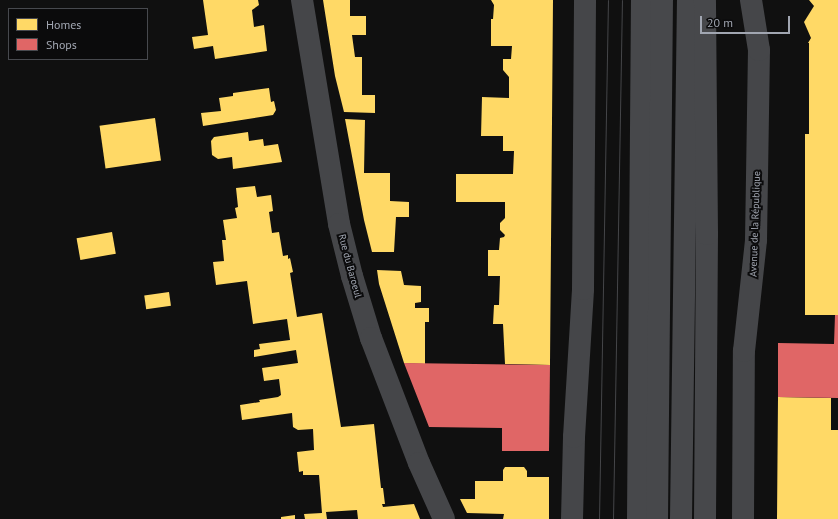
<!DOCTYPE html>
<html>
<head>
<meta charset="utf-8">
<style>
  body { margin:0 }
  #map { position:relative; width:838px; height:519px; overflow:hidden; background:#101010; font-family:"PT Sans",sans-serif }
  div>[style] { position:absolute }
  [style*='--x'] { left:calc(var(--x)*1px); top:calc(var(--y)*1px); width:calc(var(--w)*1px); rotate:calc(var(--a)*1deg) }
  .homes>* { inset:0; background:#ffd966; transform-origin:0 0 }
  .shops>* { inset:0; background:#e06666 }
  .minor>* { height:22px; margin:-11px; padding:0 11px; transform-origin:11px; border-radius:11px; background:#454649 }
  .major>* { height:22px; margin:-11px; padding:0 11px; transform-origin:11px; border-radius:11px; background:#47484b }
  .tram>* { height:1px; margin:-0.5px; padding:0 0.5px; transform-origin:0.5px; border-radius:0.5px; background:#454649 }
  span { translate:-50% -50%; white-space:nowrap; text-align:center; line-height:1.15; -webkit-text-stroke:4px #0b0b0c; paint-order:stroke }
  .street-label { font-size:10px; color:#a1a6b1 }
  .legend { position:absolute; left:8px; top:8px; width:140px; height:52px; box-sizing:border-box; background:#0b0b0c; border:1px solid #47494e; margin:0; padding:5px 7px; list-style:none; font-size:12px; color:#a1a6b1 }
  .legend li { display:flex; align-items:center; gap:8px; height:20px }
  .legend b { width:20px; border:1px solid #47494e }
  .scale { position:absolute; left:700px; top:16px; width:90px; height:18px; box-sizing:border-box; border:2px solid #a1a6b1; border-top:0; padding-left:5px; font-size:12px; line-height:14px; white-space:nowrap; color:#a1a6b1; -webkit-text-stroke:3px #0b0b0c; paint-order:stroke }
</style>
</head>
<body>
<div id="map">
  <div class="homes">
    <i style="clip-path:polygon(203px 0,258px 0,259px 5px,252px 10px,254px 27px,264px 25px,267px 51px,215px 59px,213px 46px,194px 49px,192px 37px,208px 35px)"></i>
    <i style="clip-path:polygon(323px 0,350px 0,350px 16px,366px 16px,366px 35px,352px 35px,355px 57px,362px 57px,362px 95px,375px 95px,375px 113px,344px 112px,335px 76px)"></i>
    <i style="clip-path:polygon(491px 0,553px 0,550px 365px,505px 364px,503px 324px,493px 324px,494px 305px,499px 305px,500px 276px,488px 276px,488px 250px,499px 250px,500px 238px,504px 237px,505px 235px,500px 230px,500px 223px,505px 218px,505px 202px,456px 202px,456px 174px,513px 174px,514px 151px,503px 151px,503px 136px,481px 136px,482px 97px,509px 98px,509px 77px,503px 70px,503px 59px,511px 59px,512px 46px,491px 46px,491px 19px,493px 19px,494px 5px)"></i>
    <i style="clip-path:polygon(809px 0,838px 0,838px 315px,805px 315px,805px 134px,809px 134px,809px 43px,808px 43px,811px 38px,804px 22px,814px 6px)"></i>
    <i style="clip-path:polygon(269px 88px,271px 102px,274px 101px,276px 110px,273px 115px,203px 126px,201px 113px,221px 111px,219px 98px,233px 96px,233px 93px)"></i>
    <i style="left:155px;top:118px;width:43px;height:56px;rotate:82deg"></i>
    <i style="clip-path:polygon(345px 119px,365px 120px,364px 173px,390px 173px,390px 201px,409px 202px,409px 217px,396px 217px,394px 252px,372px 252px,364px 220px)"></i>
    <i style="clip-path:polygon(248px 132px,249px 141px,263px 139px,264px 146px,278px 144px,282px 162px,233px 169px,232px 157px,218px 159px,212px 155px,211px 141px,214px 137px)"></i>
    <i style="clip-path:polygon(255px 186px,257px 197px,271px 195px,273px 211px,269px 212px,272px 233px,279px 232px,283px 256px,288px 255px,288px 259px,290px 258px,293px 272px,290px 273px,297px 317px,322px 313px,341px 427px,374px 424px,381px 488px,383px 488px,385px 504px,382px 504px,383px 507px,414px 504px,420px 519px,358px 519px,357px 510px,326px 512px,327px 519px,305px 519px,304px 514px,322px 513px,319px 475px,303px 475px,303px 471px,299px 472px,297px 452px,314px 450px,313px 429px,298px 430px,293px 427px,292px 413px,242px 420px,240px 405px,260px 402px,259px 400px,278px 397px,281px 395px,279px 379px,264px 381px,262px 368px,298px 363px,296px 350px,254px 357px,254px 350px,260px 349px,259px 344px,290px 340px,287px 319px,253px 324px,247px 281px,216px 285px,213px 262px,224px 261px,222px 240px,226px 240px,223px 220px,237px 218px,235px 208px,238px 207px,236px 188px)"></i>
    <i style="left:112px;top:232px;width:22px;height:36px;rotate:80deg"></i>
    <i style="clip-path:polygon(377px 270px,401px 271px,404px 285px,421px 286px,421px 302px,415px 303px,415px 308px,429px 308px,429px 322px,425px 322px,425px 364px,404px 363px,379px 284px)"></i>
    <i style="left:169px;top:292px;width:14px;height:25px;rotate:82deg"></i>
    <i style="clip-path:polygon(778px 397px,831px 398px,831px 430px,838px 430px,838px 519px,777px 519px)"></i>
    <i style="clip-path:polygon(505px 467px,524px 467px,527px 471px,527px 477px,549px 477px,549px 519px,503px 519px,504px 514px,467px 513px,460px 499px,475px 499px,475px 481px,503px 481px,503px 470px)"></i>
    <i style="clip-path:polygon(295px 515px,295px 519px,281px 519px,281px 517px)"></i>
  </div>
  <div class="shops">
    <i style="clip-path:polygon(835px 315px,838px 315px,838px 398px,778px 397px,778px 343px,834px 344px)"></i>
    <i style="clip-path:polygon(404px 363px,550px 365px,549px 451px,502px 451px,502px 428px,429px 427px)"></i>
  </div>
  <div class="minor">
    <i style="--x:302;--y:0;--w:227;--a:80.6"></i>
    <i style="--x:339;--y:224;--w:54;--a:76"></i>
    <i style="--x:352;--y:276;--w:65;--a:73"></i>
    <i style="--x:371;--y:338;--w:134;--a:69"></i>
    <i style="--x:419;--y:463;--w:61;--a:65.9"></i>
    <i style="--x:572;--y:519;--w:82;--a:-88.6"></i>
    <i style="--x:574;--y:437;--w:148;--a:-86.5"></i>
    <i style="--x:583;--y:289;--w:289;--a:-89.6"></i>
    <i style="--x:743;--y:519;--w:168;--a:-89.7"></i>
    <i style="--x:744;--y:351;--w:112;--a:-83.8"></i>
    <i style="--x:756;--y:240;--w:190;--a:-89.1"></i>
    <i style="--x:759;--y:50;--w:51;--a:-99.1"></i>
  </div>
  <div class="major">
    <i style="--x:638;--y:519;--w:519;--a:-89.56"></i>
    <i style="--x:657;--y:519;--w:519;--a:-89.45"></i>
    <i style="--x:681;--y:519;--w:519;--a:-89.23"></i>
    <i style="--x:705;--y:519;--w:285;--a:-89.6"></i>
    <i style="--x:707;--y:234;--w:234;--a:-90.5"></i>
  </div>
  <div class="tram">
    <i style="--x:599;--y:519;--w:519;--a:-89.01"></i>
    <i style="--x:613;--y:519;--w:519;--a:-89.01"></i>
  </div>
  <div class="street-label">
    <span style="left:755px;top:224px;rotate:-88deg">Avenue de la République</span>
    <span style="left:350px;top:266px;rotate:75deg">Rue du Baroeul</span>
  </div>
  <ul class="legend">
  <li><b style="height:11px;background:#ffd966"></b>Homes</li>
  <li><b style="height:11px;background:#e06666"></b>Shops</li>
  </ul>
  <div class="scale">20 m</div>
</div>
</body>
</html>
